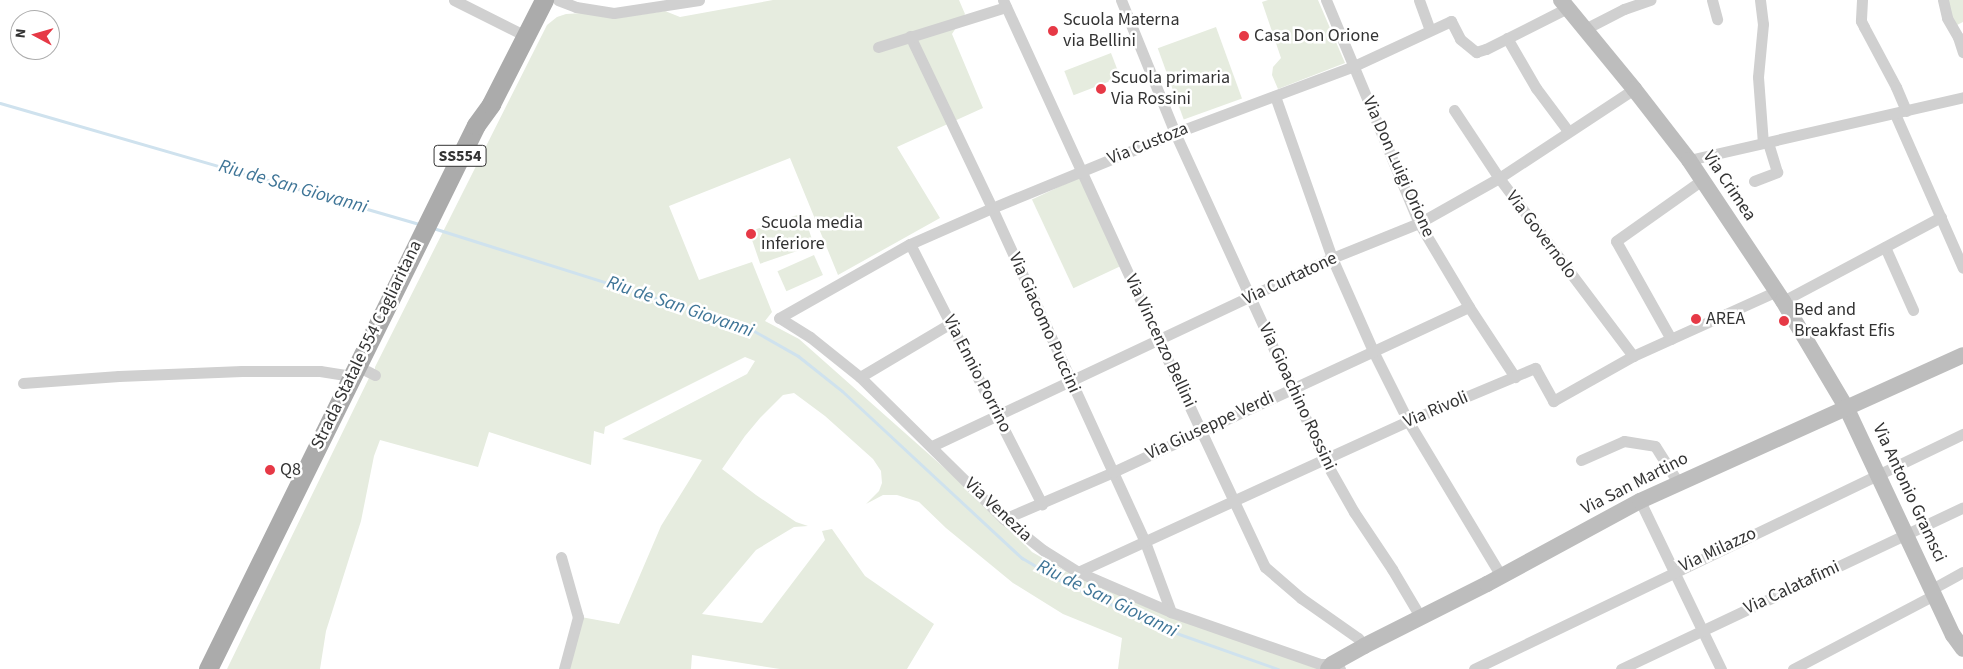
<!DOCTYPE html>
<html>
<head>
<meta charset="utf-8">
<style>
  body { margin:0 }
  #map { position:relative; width:1963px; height:669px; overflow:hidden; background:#fff; font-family:"Source Sans 3",sans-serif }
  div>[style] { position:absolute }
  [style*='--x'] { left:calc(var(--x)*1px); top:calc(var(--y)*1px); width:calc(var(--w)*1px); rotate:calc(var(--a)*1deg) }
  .green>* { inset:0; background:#e6ecdf; transform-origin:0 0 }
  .stream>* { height:3px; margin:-1.5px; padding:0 1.5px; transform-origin:1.5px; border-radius:1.5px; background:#cfe2ee }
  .street>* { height:11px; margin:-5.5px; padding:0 5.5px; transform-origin:5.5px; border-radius:5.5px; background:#d0d0d0 }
  .secondary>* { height:16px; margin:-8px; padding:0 8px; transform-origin:8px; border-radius:8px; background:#bdbdbd }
  .primary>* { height:19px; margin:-9.5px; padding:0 9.5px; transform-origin:9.5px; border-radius:9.5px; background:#ababab }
  .dots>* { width:14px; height:14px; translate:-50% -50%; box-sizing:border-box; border:2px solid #fff; border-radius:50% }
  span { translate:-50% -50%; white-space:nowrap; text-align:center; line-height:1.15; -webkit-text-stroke:5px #fff; paint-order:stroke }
  .shield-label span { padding:1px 4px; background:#fff; border:1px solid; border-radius:4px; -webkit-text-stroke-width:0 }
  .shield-label { font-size:16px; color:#333; font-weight:700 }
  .poi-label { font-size:18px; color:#333 }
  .left { translate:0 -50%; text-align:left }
  .street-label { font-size:18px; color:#333 }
  .water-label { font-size:19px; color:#3f7597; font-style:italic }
  .north { position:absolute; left:10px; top:10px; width:50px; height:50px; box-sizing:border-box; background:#fff; border:1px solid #adadad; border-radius:50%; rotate:276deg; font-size:14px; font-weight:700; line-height:20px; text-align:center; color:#333 }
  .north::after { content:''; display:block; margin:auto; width:18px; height:22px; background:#e63946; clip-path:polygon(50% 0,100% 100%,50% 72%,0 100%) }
</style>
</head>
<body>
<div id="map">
  <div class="green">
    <i style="clip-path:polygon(773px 0,959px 0,965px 14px,952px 34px,983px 108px,897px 147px,940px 218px,838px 275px,790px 158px,669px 206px,699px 280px,752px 262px,772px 312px,765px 321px,799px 339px,993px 511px,1032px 552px,1062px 569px,1318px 669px,1118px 669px,1122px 638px,1063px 614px,1013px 583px,946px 528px,919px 502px,897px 495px,883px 495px,866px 504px,879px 491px,882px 483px,881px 471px,873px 459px,825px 416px,794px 393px,783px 395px,760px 418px,745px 436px,722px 469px,756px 495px,796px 522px,808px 526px,794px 527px,756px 550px,702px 614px,762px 623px,825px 540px,822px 531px,832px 529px,865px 576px,934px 624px,907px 669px,780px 669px,692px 655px,691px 669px,568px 669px,581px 617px,619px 624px,661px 526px,702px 460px,622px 439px,747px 374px,755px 361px,745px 357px,605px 427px,604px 434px,594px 431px,591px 465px,489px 432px,478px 467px,380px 440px,374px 456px,361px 521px,326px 631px,320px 669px,227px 669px,369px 378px,373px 378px,375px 375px,375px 367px,547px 25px,557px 17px,566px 14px,583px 13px,617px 18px,665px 11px,680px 17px)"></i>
    <i style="clip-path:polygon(1268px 0,1318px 0,1345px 63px,1278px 89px,1272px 75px,1273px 67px,1281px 58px,1262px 2px)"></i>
    <i style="clip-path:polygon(1946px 0,1963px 0,1963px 22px,1955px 26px)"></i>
    <i style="left:1216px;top:27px;width:76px;height:62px;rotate:70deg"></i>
    <i style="left:1111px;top:53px;width:26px;height:50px;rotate:69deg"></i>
    <i style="left:1080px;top:177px;width:98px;height:53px;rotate:65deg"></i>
    <i style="left:803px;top:213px;width:34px;height:57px;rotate:71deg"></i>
    <i style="left:814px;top:255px;width:22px;height:40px;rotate:66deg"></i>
  </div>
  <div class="stream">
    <i style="--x:0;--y:103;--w:437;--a:16.1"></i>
    <i style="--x:433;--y:228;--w:329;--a:17.5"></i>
    <i style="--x:747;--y:327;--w:59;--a:29.6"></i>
    <i style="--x:798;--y:356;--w:56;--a:38.5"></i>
    <i style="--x:842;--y:391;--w:246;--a:42.9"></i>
    <i style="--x:1022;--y:558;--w:45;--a:30.5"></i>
    <i style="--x:1061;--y:581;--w:111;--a:25"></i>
    <i style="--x:1162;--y:628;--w:123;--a:19.5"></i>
  </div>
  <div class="street">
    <i style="--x:454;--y:0;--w:80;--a:26.6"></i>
    <i style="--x:558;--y:0;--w:19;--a:21"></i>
    <i style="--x:576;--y:7;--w:38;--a:9"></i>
    <i style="--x:614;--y:13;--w:86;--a:-8.7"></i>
    <i style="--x:1003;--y:0;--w:373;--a:65.4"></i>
    <i style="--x:1158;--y:339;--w:252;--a:64.9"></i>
    <i style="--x:1265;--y:567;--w:48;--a:40.7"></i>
    <i style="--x:1301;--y:598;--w:70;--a:35.1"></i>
    <i style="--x:1358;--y:638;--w:10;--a:53"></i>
    <i style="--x:1121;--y:0;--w:144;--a:67.9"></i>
    <i style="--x:1175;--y:133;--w:358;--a:65.4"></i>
    <i style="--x:1324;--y:459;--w:61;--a:60.5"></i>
    <i style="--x:1354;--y:512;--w:69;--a:56.3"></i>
    <i style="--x:1392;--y:569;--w:57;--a:59.4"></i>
    <i style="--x:1326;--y:0;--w:242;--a:67.4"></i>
    <i style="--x:1419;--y:223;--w:98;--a:59.2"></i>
    <i style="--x:1469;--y:307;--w:84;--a:56.7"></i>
    <i style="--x:1419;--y:0;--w:32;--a:70"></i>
    <i style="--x:1712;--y:0;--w:20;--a:75"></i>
    <i style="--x:1760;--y:0;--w:24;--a:83"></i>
    <i style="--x:1763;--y:24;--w:53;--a:95.4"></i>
    <i style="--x:1758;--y:77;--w:66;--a:85.7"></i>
    <i style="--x:1862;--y:0;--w:21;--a:93"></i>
    <i style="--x:1861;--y:21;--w:7;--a:63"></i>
    <i style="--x:1864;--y:27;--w:68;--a:61.9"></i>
    <i style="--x:1896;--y:87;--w:26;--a:67"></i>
    <i style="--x:1943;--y:0;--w:18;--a:77"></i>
    <i style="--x:1947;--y:18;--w:22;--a:60"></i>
    <i style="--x:1958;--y:37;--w:16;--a:72"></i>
    <i style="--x:1585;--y:29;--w:44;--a:-27.1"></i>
    <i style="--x:1624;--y:9;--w:28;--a:-19"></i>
    <i style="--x:910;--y:36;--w:191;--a:64.5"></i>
    <i style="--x:992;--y:208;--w:290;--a:65.4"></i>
    <i style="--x:1113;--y:472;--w:77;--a:65.4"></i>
    <i style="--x:1145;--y:542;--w:75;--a:69.6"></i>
    <i style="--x:1507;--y:38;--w:58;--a:59.9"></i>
    <i style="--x:1536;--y:88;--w:54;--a:53.3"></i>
    <i style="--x:878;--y:47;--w:134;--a:-17.4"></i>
    <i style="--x:1275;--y:96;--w:172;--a:70.6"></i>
    <i style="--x:1332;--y:258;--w:102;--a:66.2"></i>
    <i style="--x:1373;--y:351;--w:78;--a:63.4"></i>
    <i style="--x:1408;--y:421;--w:181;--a:59"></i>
    <i style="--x:1454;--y:110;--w:82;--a:56.5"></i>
    <i style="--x:1499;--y:178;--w:223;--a:53"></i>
    <i style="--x:1895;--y:114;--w:168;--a:66.2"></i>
    <i style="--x:1689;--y:160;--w:281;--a:-12.9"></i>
    <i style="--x:1754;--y:181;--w:25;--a:-21"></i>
    <i style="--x:1777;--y:172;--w:31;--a:-107"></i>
    <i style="--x:910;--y:244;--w:292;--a:63.1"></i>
    <i style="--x:1885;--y:247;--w:69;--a:66"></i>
    <i style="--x:1783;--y:301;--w:179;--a:-28"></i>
    <i style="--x:1671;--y:339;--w:112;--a:-119.3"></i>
    <i style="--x:1616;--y:241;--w:105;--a:-35.3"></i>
    <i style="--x:367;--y:371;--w:9;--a:27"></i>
    <i style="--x:860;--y:377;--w:106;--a:-30.7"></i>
    <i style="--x:23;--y:383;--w:96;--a:-4.2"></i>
    <i style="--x:119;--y:376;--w:123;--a:-2.3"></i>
    <i style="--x:242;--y:371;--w:78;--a:0"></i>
    <i style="--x:320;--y:371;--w:32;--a:9"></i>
    <i style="--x:932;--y:446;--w:442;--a:-25.2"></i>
    <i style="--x:1332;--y:258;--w:94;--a:-21.9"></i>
    <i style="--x:1419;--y:223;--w:92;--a:-29.4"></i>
    <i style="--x:1499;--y:178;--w:162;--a:-33.4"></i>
    <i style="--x:1581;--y:460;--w:47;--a:-23.8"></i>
    <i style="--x:1624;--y:441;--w:31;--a:9"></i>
    <i style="--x:1655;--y:446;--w:45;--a:57.7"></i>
    <i style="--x:1640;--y:501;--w:187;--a:64.3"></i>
    <i style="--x:1004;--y:519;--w:119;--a:-23.3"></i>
    <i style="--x:1113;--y:472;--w:392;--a:-24.9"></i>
    <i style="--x:561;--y:557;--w:62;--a:74.2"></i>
    <i style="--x:578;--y:617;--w:54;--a:105.1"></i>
    <i style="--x:1078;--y:572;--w:363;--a:-24.6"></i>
    <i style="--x:1408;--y:421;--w:138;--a:-22.7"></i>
    <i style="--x:1535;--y:368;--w:38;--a:61"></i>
    <i style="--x:1553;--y:401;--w:92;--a:-29.4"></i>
    <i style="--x:1633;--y:356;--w:156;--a:-24.3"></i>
    <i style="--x:1932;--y:589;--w:35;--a:-29"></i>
    <i style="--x:1340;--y:669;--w:9;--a:-148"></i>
    <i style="--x:1332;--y:664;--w:12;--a:180"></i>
    <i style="--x:1320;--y:664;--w:158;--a:-160.8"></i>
    <i style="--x:1171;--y:612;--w:101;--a:-156.7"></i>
    <i style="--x:1078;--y:572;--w:41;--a:-147.8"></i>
    <i style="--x:1043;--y:550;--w:50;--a:-141.5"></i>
    <i style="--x:1004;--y:519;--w:202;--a:-135.4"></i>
    <i style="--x:860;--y:377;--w:64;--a:-141.3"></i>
    <i style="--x:810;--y:337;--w:36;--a:-148"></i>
    <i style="--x:779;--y:318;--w:150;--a:-29.5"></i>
    <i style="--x:910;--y:244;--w:90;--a:-23.7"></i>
    <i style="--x:992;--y:208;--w:198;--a:-22.3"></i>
    <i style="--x:1175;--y:133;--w:191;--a:-20.5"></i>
    <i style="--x:1354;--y:66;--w:107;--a:-24.9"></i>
    <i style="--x:1451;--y:21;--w:20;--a:63"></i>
    <i style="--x:1460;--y:39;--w:21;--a:39"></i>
    <i style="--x:1476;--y:52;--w:10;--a:-17"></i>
    <i style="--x:1486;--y:49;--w:91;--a:-26.8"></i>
    <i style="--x:1474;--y:669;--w:543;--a:-25.67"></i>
    <i style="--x:1621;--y:669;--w:378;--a:-25.3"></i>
    <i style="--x:1793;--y:669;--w:159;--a:-27.7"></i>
  </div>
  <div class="secondary">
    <i style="--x:1561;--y:0;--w:115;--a:50.6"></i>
    <i style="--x:1634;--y:89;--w:90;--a:52.2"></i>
    <i style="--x:1689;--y:160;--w:169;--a:56.3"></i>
    <i style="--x:1783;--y:301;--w:123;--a:59.3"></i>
    <i style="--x:1846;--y:407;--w:252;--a:64.9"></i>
    <i style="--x:1953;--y:635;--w:17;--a:54"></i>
    <i style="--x:1328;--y:669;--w:6;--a:-51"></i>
    <i style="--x:1332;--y:664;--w:37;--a:-29"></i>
    <i style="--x:1364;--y:646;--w:138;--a:-26.8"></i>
    <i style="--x:1487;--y:584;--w:174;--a:-28.5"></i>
    <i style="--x:1640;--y:501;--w:354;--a:-24.3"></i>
  </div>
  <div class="primary">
    <i style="--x:208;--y:669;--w:606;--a:-63.77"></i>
    <i style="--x:476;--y:125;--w:26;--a:-54"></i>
    <i style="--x:491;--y:104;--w:117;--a:-63"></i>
  </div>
  <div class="dots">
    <i style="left:1053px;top:31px;background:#e63946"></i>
    <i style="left:1244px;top:36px;background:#e63946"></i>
    <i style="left:1101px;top:89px;background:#e63946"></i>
    <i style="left:751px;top:234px;background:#e63946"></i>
    <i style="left:1696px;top:319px;background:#e63946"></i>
    <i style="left:1784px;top:321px;background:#e63946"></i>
    <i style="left:270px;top:470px;background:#e63946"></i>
  </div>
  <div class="shield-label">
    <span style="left:460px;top:156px">SS554</span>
  </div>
  <div class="poi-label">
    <span class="left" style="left:1063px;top:31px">Scuola Materna<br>via Bellini</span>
    <span class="left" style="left:1254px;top:36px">Casa Don Orione</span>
    <span class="left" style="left:1111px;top:89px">Scuola primaria<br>Via Rossini</span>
    <span class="left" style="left:761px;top:234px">Scuola media<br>inferiore</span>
    <span class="left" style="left:1794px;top:321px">Bed and<br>Breakfast Efis</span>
    <span class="left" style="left:1706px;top:319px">AREA</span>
    <span class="left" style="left:280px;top:470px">Q8</span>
  </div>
  <div class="street-label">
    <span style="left:1148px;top:144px;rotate:-22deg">Via Custoza</span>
    <span style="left:1398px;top:167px;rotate:66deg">Via Don Luigi Orione</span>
    <span style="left:1729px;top:186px;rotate:56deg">Via Crimea</span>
    <span style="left:1541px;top:235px;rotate:53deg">Via Governolo</span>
    <span style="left:1290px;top:279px;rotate:-25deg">Via Curtatone</span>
    <span style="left:1044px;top:323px;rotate:66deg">Via Giacomo Puccini</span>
    <span style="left:1160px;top:341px;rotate:65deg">Via Vincenzo Bellini</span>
    <span style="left:367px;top:345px;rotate:-64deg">Strada Statale 554 Cagliaritana</span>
    <span style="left:977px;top:374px;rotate:63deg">Via Ennio Porrino</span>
    <span style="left:1297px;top:397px;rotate:65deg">Via Gioachino Rossini</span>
    <span style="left:1436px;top:410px;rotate:-23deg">Via Rivoli</span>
    <span style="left:1210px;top:426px;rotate:-25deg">Via Giuseppe Verdi</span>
    <span style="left:1635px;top:484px;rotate:-27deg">Via San Martino</span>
    <span style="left:1909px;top:493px;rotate:65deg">Via Antonio Gramsci</span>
    <span style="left:998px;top:510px;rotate:43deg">Via Venezia</span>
    <span style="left:1718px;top:550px;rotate:-25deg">Via Milazzo</span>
    <span style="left:1792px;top:588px;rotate:-25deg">Via Calatafimi</span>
  </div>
  <div class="water-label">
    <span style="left:293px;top:187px;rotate:16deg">Riu de San Giovanni</span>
    <span style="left:680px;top:307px;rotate:19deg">Riu de San Giovanni</span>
    <span style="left:1107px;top:599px;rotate:26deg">Riu de San Giovanni</span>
  </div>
  <div class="north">N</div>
</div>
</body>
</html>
